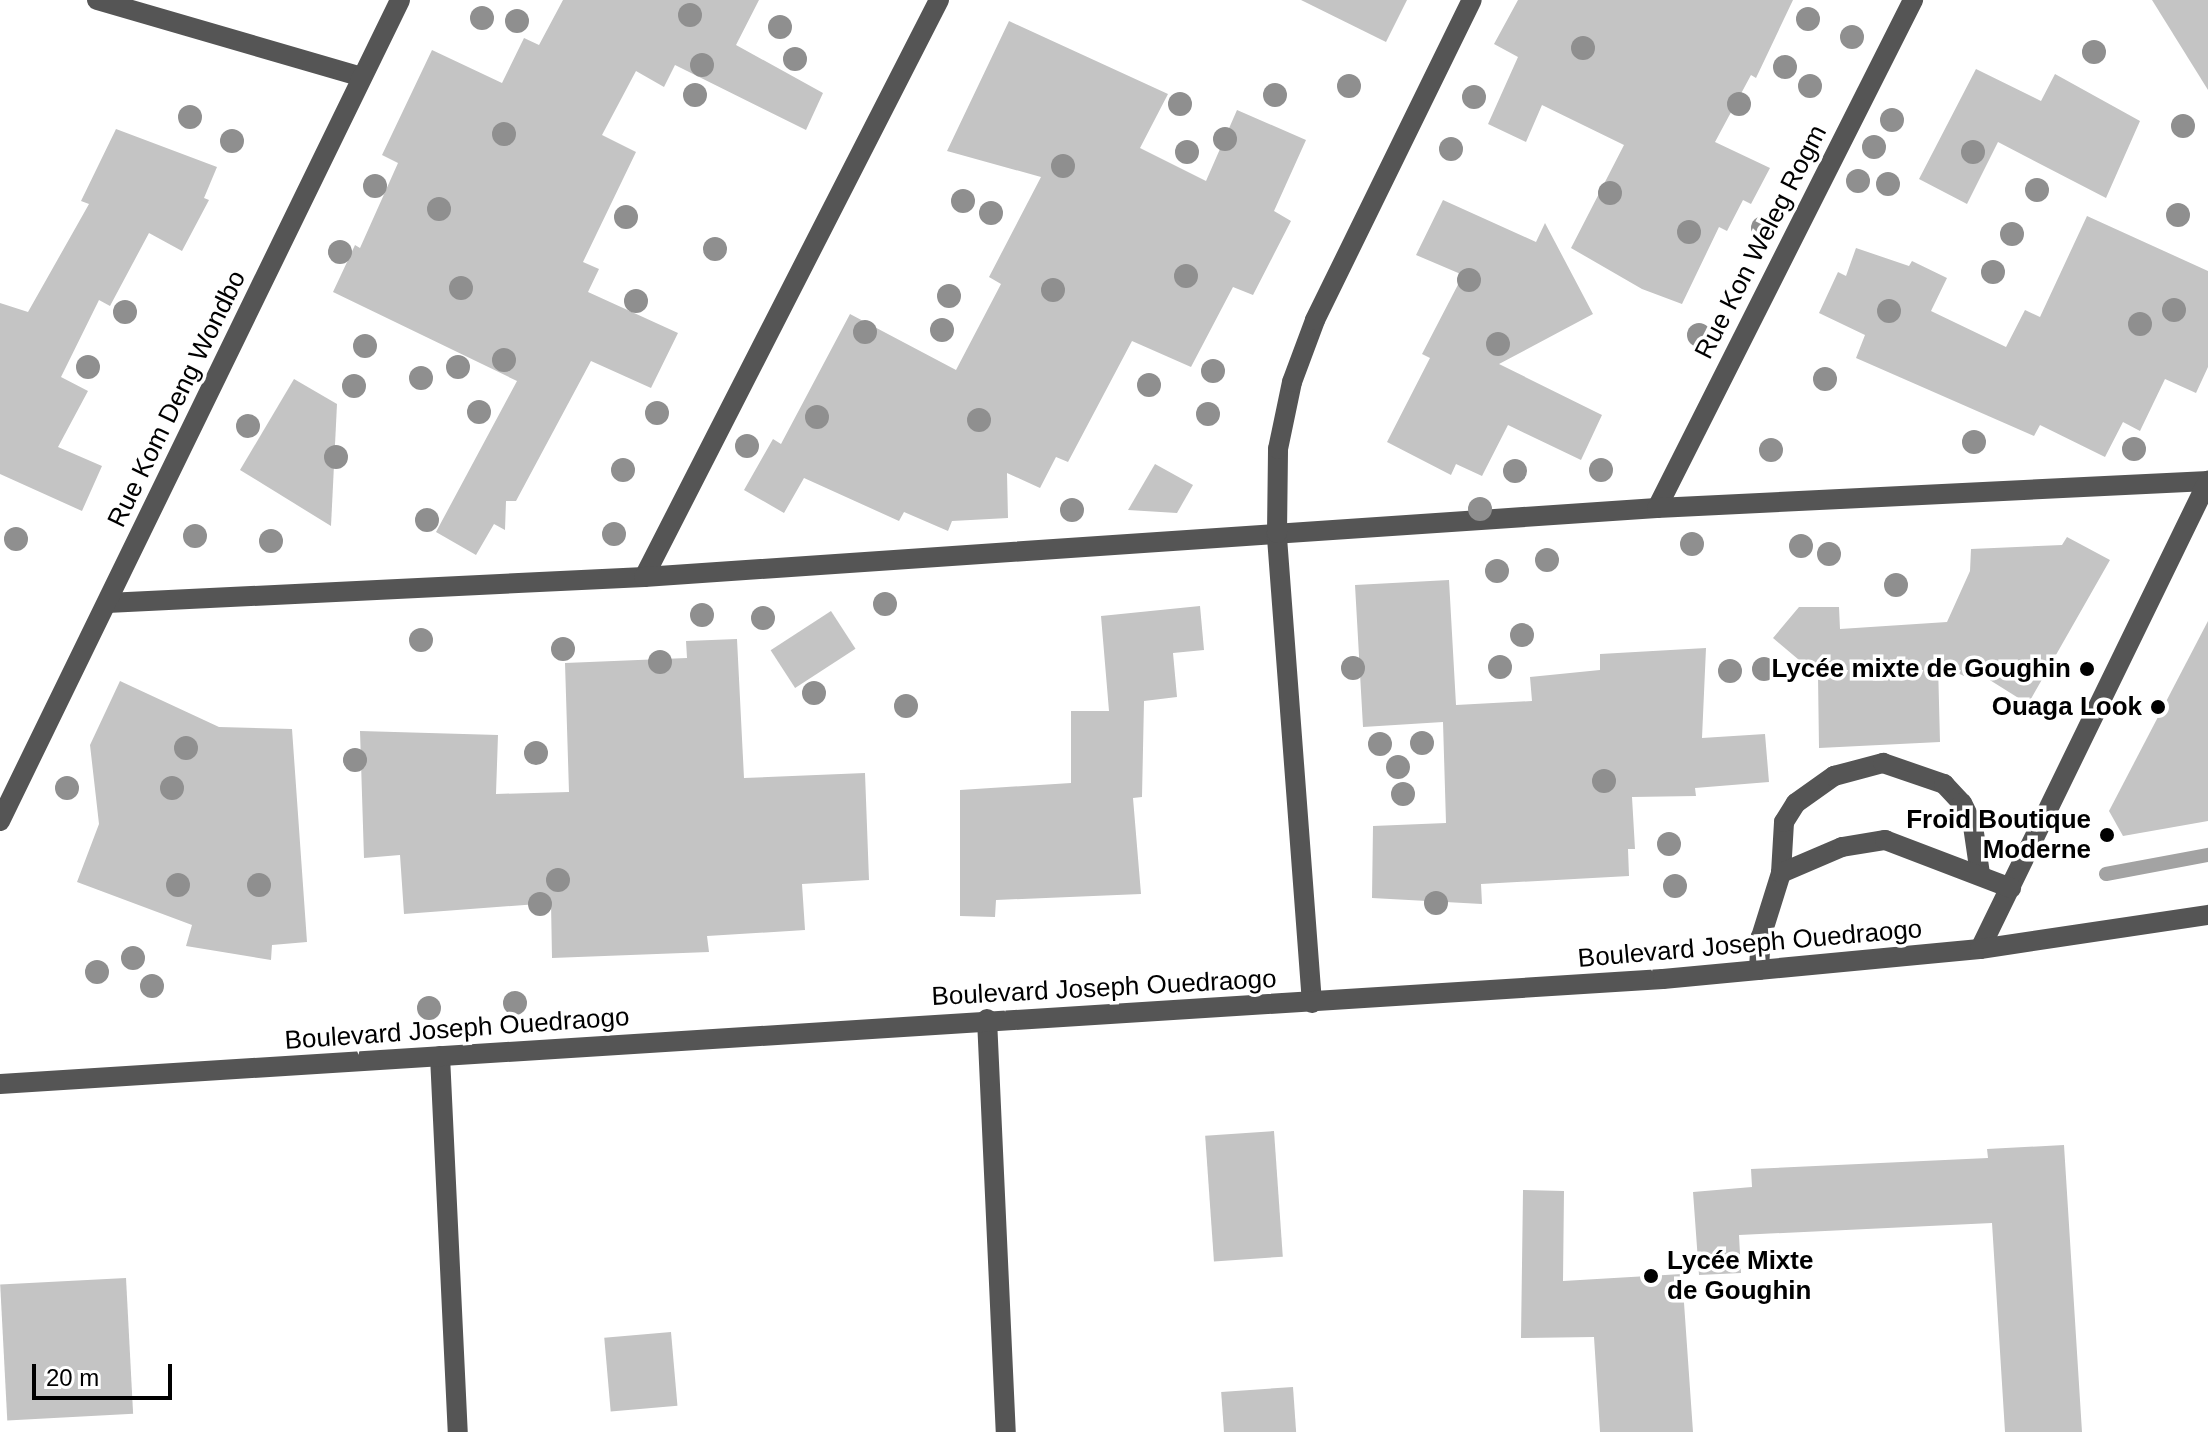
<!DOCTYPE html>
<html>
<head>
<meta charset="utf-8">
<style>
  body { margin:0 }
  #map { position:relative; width:2208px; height:1432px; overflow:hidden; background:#fff; font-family:Arial,sans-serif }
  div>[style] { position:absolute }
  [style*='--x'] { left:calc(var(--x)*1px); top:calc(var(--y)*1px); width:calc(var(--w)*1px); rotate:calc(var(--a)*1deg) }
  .stream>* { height:14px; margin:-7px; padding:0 7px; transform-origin:7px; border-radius:7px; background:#a3a3a3 }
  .building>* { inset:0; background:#c4c4c4; transform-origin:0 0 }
  .minor>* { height:20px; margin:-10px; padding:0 10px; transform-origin:10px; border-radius:10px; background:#555 }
  .trees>* { width:24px; height:24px; margin:-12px; border-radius:50%; background:#8f8f8f }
  .dots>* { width:22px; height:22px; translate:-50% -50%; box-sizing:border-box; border:4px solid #fff; border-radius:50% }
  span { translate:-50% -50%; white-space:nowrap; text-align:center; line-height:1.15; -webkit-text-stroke:7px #fff; paint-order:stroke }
  .street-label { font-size:26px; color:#000 }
  .poi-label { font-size:26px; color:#000; font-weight:700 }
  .right { translate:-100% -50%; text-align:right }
  .left { translate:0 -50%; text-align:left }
  .scale { position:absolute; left:32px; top:1364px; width:140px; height:36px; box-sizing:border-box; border:4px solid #000; border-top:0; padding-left:10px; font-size:24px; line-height:28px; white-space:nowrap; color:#000; -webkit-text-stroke:6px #fff; paint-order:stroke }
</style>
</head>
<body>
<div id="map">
  <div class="stream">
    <i style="--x:2106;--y:874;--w:104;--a:-10.6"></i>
  </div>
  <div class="building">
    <i style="clip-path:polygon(563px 0,759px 0,736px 45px,823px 93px,806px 130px,675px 65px,664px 87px,636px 71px,602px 135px,636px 152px,583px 262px,599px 269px,588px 292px,678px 333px,651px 388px,591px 361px,516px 501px,506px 501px,505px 530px,494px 524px,476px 555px,436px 532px,517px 381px,333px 292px,355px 245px,360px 248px,398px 163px,382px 155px,432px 50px,502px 83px,524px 38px,539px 45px)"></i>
    <i style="clip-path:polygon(1301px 0,1407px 0,1386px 42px)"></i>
    <i style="clip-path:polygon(1518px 0,1793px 0,1756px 78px,1751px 75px,1715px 142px,1770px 168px,1751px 204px,1743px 200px,1727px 231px,1719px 227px,1682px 304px,1642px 289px,1571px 248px,1624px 145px,1542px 105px,1526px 142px,1488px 124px,1518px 57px,1494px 44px)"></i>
    <i style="clip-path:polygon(2152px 0,2208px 0,2208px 90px)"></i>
    <i style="clip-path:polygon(1009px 21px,1168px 94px,1140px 148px,1206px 181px,1237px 110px,1306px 140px,1274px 211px,1291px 221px,1253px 295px,1233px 287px,1191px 367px,1132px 341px,1068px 462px,1056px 457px,1040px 488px,1007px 473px,1008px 518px,952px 521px,948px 531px,904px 512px,899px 521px,804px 478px,784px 513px,744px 490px,773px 439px,781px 444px,850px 314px,956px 370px,1001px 284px,989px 277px,1041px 177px,947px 151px)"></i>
    <i style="clip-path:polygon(1976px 69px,2041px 101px,2055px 74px,2140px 121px,2106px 198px,1998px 142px,1967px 204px,1919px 179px)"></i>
    <i style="clip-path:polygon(116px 129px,217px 167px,204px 198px,209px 200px,182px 251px,149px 233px,110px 306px,99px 300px,61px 377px,88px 391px,58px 447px,102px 466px,82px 511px,0 474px,0 303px,28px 312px,89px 204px,81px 201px)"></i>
    <i style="clip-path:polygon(1443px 200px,1536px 242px,1545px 223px,1593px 314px,1499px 364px,1602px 415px,1581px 460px,1508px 425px,1482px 476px,1456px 464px,1451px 475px,1387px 442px,1430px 358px,1422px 354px,1463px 275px,1416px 255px)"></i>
    <i style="clip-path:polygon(2087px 216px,2208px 271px,2208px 367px,2196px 393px,2165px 379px,2140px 431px,2123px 422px,2105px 457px,2040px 425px,2034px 436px,1856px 358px,1865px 335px,1819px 313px,1838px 272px,1846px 276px,1856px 248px,1909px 266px,1912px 261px,1947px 278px,1931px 311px,2006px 347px,2025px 310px,2040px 317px)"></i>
    <i style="clip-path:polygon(294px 379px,337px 404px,331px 526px,240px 470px)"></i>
    <i style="clip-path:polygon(1155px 464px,1193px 485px,1177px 513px,1128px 510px)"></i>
    <i style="clip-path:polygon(2067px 537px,2110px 560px,2028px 704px,1969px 667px,1964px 676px,1938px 664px,1940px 742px,1819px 748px,1818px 676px,1773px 638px,1799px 607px,1839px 607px,1840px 629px,1947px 622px,1970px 571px,1971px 549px,2062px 545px)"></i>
    <i style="clip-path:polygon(1449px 580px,1456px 705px,1532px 701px,1530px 677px,1600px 670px,1600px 654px,1706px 648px,1702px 738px,1765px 734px,1769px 782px,1695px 788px,1696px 796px,1632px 797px,1635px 849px,1628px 849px,1629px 876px,1481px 884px,1482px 904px,1372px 898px,1373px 826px,1446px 823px,1443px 722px,1363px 727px,1355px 585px)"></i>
    <i style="clip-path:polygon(1200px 606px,1204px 650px,1173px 653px,1177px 697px,1144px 701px,1142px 797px,1133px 798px,1141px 894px,996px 900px,995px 917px,960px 916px,960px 790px,1071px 783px,1071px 711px,1109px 711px,1101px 616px)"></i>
    <i style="left:831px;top:611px;width:45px;height:72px;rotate:57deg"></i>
    <i style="clip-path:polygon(2208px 621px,2208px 821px,2123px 836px,2109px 811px)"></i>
    <i style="clip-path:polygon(737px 639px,744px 778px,865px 773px,869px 880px,802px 884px,805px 930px,707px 936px,709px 952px,552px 958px,551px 903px,404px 914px,400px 855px,364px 858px,360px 731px,498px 735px,496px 794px,569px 792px,565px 663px,687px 658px,686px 641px)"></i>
    <i style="clip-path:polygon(120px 681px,219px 727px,292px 729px,307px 942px,272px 945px,271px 960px,186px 946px,192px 925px,77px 882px,99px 824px,90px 745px)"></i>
    <i style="left:1274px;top:1131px;width:126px;height:69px;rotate:86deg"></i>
    <i style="clip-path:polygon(2064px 1145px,2082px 1432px,2005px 1432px,1992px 1223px,1739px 1235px,1741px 1273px,1699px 1275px,1693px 1192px,1752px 1187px,1751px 1169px,1988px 1158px,1987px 1149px)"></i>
    <i style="clip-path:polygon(1523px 1190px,1564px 1191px,1563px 1281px,1682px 1274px,1693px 1432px,1600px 1432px,1594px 1337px,1521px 1338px)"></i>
    <i style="left:126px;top:1278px;width:136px;height:126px;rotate:87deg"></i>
    <i style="left:671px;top:1332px;width:74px;height:67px;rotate:85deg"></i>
    <i style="left:1293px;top:1387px;width:45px;height:72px;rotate:86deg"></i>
  </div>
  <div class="minor">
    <i style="--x:97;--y:0;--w:276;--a:16.2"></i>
    <i style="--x:1657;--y:508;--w:569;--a:-63.25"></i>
    <i style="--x:644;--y:577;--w:648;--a:-62.92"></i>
    <i style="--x:107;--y:603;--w:538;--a:-2.77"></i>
    <i style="--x:644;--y:577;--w:1015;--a:-3.9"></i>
    <i style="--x:1657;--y:508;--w:552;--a:-2.81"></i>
    <i style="--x:0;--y:821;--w:913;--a:-64.02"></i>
    <i style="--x:1781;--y:873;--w:51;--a:-86.6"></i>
    <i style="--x:1784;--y:822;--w:22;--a:-58"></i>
    <i style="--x:1796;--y:803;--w:47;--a:-35.4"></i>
    <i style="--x:1834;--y:776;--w:51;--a:-14.9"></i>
    <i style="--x:1883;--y:763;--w:65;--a:19"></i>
    <i style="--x:1944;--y:784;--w:26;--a:47"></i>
    <i style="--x:1962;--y:803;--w:25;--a:64"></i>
    <i style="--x:1973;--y:826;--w:49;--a:81.7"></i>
    <i style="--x:1980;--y:949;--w:521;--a:-64.03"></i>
    <i style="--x:1759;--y:970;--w:33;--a:-87"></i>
    <i style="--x:1761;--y:937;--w:67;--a:-72.6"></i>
    <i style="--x:1781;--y:873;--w:66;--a:-23.1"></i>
    <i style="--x:1842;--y:847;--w:44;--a:-9.2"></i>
    <i style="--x:1885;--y:840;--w:135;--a:20.9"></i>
    <i style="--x:1312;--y:1003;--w:471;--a:-94.3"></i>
    <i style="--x:1277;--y:533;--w:84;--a:-89.3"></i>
    <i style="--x:1278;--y:449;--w:68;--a:-78.2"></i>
    <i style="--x:1292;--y:382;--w:66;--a:-69.6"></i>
    <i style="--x:1315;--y:320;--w:356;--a:-63.9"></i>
    <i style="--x:987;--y:1019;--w:413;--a:87.4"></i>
    <i style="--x:440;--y:1056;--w:376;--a:87.3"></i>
    <i style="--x:0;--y:1084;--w:1666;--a:-3.61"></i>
    <i style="--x:1663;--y:979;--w:318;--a:-5.4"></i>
    <i style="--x:1980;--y:949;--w:231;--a:-8.5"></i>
  </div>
  <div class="trees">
    <i style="left:690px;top:15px"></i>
    <i style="left:482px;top:18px"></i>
    <i style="left:1808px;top:19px"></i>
    <i style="left:517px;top:21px"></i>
    <i style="left:780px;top:27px"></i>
    <i style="left:1852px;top:37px"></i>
    <i style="left:1583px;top:48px"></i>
    <i style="left:2094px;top:52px"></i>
    <i style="left:795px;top:59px"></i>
    <i style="left:702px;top:65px"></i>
    <i style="left:1785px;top:67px"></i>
    <i style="left:1349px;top:86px"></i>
    <i style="left:1810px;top:86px"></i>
    <i style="left:695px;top:95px"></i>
    <i style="left:1275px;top:95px"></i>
    <i style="left:1474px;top:97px"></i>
    <i style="left:1180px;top:104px"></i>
    <i style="left:1739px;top:104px"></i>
    <i style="left:190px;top:117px"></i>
    <i style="left:1892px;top:120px"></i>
    <i style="left:2183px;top:126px"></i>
    <i style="left:504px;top:134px"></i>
    <i style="left:1225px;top:139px"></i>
    <i style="left:232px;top:141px"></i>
    <i style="left:1874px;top:147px"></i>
    <i style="left:1451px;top:149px"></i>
    <i style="left:1187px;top:152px"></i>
    <i style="left:1973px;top:152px"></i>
    <i style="left:1063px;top:166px"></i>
    <i style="left:1858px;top:181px"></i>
    <i style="left:1888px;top:184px"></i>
    <i style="left:375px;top:186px"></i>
    <i style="left:2037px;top:190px"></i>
    <i style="left:1610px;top:193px"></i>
    <i style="left:963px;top:201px"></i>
    <i style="left:439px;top:209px"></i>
    <i style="left:991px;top:213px"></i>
    <i style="left:2178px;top:215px"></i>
    <i style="left:626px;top:217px"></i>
    <i style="left:1763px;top:228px"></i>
    <i style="left:1689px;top:232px"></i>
    <i style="left:2012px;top:234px"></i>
    <i style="left:715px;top:249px"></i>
    <i style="left:340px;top:252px"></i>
    <i style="left:1993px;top:272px"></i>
    <i style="left:1186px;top:276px"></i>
    <i style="left:1469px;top:280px"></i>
    <i style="left:461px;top:288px"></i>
    <i style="left:1053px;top:290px"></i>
    <i style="left:949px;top:296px"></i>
    <i style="left:636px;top:301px"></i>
    <i style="left:2174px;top:310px"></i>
    <i style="left:1889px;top:311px"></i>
    <i style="left:125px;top:312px"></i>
    <i style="left:2140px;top:324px"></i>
    <i style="left:942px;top:330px"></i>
    <i style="left:865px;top:332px"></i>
    <i style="left:1699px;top:335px"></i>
    <i style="left:1498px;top:344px"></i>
    <i style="left:365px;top:346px"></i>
    <i style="left:504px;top:360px"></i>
    <i style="left:88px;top:367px"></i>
    <i style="left:458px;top:367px"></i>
    <i style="left:1213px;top:371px"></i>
    <i style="left:421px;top:378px"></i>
    <i style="left:1825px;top:379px"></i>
    <i style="left:1149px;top:385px"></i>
    <i style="left:354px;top:386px"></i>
    <i style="left:479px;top:412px"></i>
    <i style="left:657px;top:413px"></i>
    <i style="left:1208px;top:414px"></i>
    <i style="left:817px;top:417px"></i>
    <i style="left:979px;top:420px"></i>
    <i style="left:248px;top:426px"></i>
    <i style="left:1974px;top:442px"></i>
    <i style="left:747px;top:446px"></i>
    <i style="left:2134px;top:449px"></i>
    <i style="left:1771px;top:450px"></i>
    <i style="left:336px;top:457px"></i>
    <i style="left:623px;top:470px"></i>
    <i style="left:1601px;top:470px"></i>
    <i style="left:1515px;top:471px"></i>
    <i style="left:1480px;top:509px"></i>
    <i style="left:1072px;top:510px"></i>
    <i style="left:427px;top:520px"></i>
    <i style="left:614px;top:534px"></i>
    <i style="left:195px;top:536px"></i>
    <i style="left:16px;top:539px"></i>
    <i style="left:271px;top:541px"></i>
    <i style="left:1692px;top:544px"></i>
    <i style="left:1801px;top:546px"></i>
    <i style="left:1829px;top:554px"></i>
    <i style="left:1547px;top:560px"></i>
    <i style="left:1497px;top:571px"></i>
    <i style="left:1896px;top:585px"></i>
    <i style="left:885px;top:604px"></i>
    <i style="left:702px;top:615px"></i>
    <i style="left:763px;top:618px"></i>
    <i style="left:1522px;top:635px"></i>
    <i style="left:421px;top:640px"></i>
    <i style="left:563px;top:649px"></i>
    <i style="left:660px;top:662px"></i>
    <i style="left:1500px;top:667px"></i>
    <i style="left:1353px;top:668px"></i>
    <i style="left:1764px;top:669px"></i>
    <i style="left:1730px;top:671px"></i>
    <i style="left:814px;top:693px"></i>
    <i style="left:906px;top:706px"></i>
    <i style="left:1422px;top:743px"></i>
    <i style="left:1380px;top:744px"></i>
    <i style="left:186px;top:748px"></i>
    <i style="left:536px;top:753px"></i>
    <i style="left:355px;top:760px"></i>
    <i style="left:1398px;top:767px"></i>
    <i style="left:1604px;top:781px"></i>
    <i style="left:67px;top:788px"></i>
    <i style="left:172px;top:788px"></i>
    <i style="left:1403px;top:794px"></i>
    <i style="left:1669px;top:844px"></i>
    <i style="left:558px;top:880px"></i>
    <i style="left:178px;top:885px"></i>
    <i style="left:259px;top:885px"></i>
    <i style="left:1675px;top:886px"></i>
    <i style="left:1436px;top:903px"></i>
    <i style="left:540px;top:904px"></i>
    <i style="left:133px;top:958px"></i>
    <i style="left:97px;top:972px"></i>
    <i style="left:152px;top:986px"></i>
    <i style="left:515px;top:1003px"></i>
    <i style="left:429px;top:1008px"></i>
  </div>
  <div class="dots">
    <i style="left:2087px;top:669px;background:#000"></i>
    <i style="left:2158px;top:707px;background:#000"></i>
    <i style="left:2107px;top:835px;background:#000"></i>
    <i style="left:1651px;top:1276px;background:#000"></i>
  </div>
  <div class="street-label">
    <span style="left:1761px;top:242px;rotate:-63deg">Rue Kon Weleg Rogm</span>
    <span style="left:177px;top:399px;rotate:-64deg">Rue Kom Deng Wondbo</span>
    <span style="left:1750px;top:944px;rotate:-5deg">Boulevard Joseph Ouedraogo</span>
    <span style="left:1104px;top:988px;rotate:-3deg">Boulevard Joseph Ouedraogo</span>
    <span style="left:457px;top:1029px;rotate:-4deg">Boulevard Joseph Ouedraogo</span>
  </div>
  <div class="poi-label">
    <span class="right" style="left:2071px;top:669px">Lycée mixte de Goughin</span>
    <span class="right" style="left:2142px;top:707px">Ouaga Look</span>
    <span class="right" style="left:2091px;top:835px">Froid Boutique<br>Moderne</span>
    <span class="left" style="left:1667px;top:1276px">Lycée Mixte<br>de Goughin</span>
  </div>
  <div class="scale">20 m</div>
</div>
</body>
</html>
